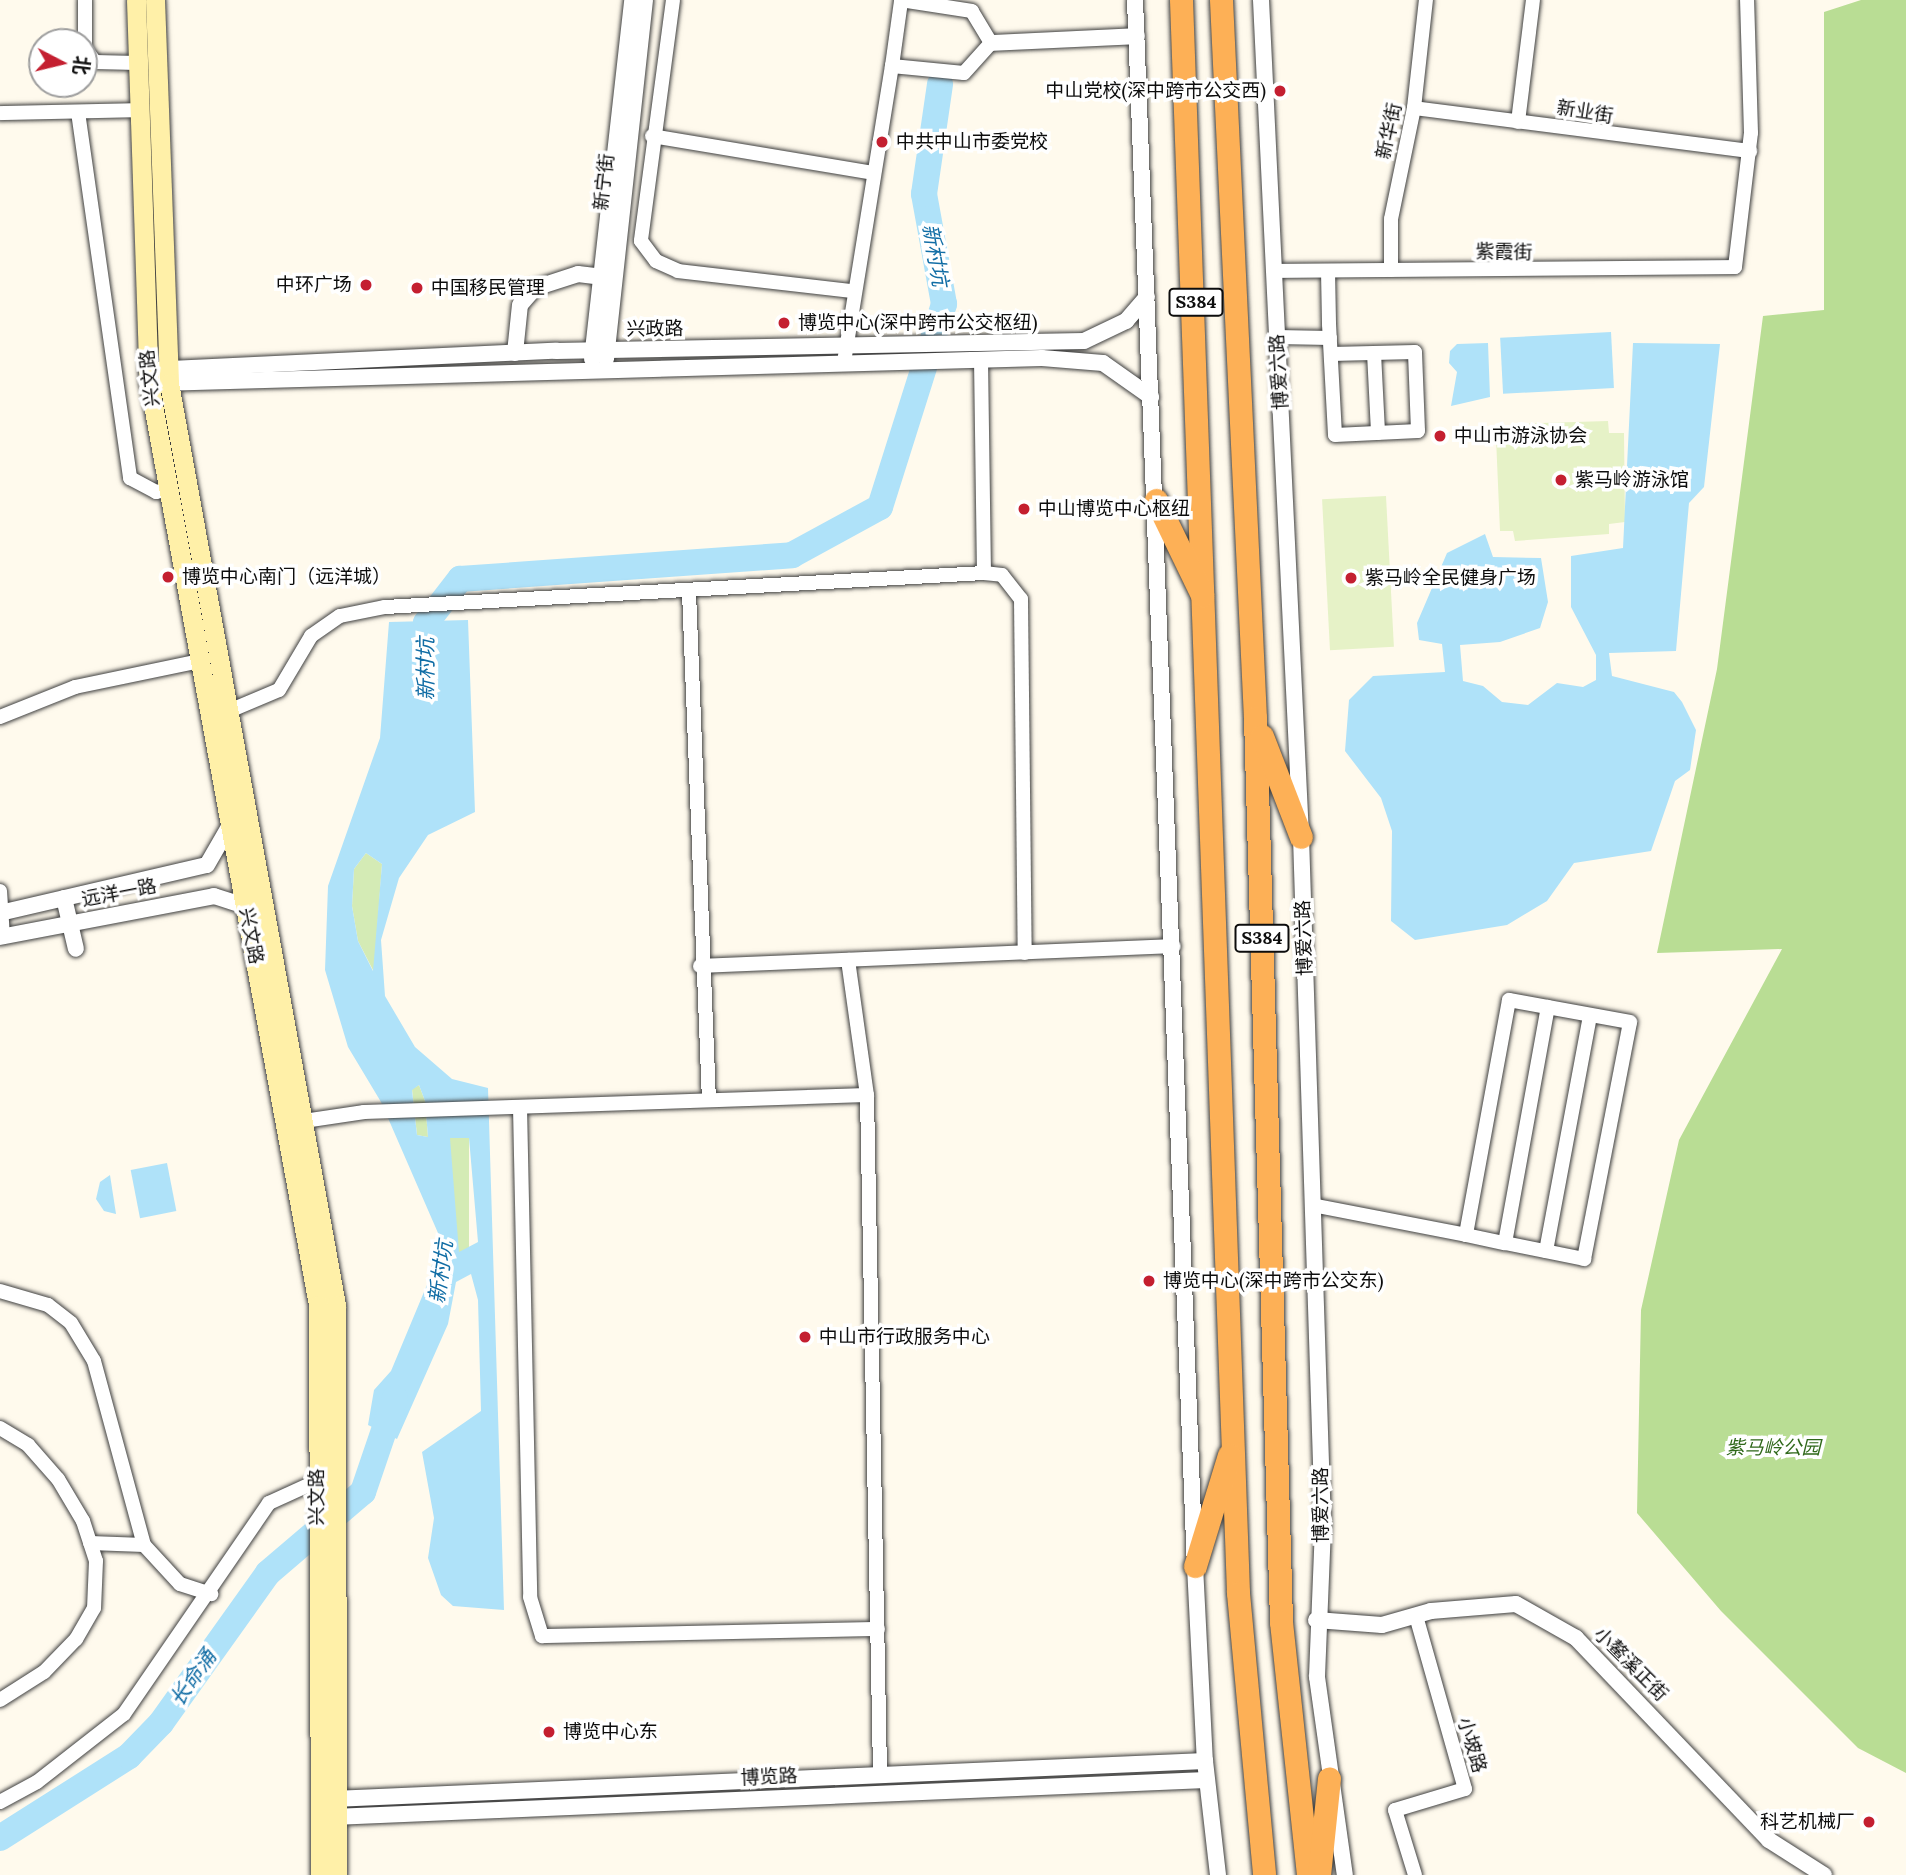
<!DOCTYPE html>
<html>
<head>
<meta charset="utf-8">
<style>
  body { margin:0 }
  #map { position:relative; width:1906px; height:1875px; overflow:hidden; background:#fffaed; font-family:Lora,"Noto Sans SC",serif }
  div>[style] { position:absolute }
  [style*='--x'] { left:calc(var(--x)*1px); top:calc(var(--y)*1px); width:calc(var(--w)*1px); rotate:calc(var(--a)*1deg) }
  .green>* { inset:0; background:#d4ebb5; transform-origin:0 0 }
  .forest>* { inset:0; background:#b9dd94 }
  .pitch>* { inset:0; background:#e6f2c7; transform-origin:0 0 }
  .water>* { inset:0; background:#afe2f9; transform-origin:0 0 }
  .river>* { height:26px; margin:-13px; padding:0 13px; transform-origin:13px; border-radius:13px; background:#afe2f9 }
  .roads { filter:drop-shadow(0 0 2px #404040) drop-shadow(0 0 2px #404040) }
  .minor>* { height:14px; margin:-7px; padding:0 7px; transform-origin:7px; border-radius:7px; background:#fff }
  .tertiary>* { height:16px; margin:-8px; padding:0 8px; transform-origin:8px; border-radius:8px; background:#fff }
  .secondary>* { height:19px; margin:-9.5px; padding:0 9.5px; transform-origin:9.5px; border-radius:9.5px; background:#fff0a8 }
  .trunk>* { height:23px; margin:-11.5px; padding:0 11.5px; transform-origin:11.5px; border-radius:11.5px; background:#fdb056 }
  .dots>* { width:19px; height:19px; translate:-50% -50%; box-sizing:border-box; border:4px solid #fff; border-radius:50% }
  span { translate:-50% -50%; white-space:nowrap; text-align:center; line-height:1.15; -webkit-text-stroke:7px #fff; paint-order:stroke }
  .shield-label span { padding:2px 5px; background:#fff; border:2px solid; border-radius:5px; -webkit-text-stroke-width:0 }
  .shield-label { font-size:18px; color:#0d0d0d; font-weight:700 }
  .poi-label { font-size:19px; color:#0d0d0d }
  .right { translate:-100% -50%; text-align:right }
  .left { translate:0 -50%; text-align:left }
  .street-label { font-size:19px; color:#0d0d0d }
  .park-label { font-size:19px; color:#2f681a; font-style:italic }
  .water-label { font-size:21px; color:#116da5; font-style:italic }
  .north { position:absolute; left:28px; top:28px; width:70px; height:70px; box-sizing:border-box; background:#fff; border:2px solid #9e9e9e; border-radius:50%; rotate:97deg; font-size:19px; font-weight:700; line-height:28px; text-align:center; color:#0d0d0d }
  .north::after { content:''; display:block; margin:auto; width:24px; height:32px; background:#c41f30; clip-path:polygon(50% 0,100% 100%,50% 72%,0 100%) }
</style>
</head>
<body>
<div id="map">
  <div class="green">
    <i style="clip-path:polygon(366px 853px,382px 864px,374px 972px,358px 941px,352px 906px,354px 869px)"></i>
    <i style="clip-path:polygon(419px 1085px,425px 1101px,428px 1137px,417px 1135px,412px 1089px)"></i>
    <i style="left:450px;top:1138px;width:19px;height:114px"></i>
  </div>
  <div class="forest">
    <i style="clip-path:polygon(1861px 0,1906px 0,1906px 1773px,1858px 1748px,1721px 1611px,1637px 1513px,1641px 1310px,1679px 1140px,1782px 949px,1657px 953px,1717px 669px,1763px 316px,1824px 310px,1824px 12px)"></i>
  </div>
  <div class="pitch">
    <i style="clip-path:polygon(1608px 421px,1609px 433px,1624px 433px,1625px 522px,1609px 524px,1609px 534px,1515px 541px,1513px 531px,1500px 531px,1496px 438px,1510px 436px,1510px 424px)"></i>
    <i style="left:1386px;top:496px;width:151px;height:64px;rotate:87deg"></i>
  </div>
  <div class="water">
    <i style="left:1611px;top:332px;width:56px;height:111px;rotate:87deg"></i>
    <i style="clip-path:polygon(1488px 343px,1490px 397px,1451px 406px,1457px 372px,1449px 363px,1450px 351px,1457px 344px)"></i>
    <i style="clip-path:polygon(1633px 343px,1720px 344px,1704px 487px,1689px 503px,1676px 651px,1609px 653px,1612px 676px,1674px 692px,1682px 702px,1696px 730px,1690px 770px,1675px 781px,1651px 851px,1574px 863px,1547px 901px,1507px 925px,1415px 940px,1391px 921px,1392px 831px,1381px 798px,1345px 751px,1349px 700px,1373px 676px,1445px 672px,1442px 644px,1419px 640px,1417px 623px,1447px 553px,1485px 534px,1493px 557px,1541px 558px,1548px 602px,1540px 628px,1500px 642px,1460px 645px,1463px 681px,1483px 686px,1502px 702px,1528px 705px,1557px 683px,1583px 687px,1596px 680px,1596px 655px,1571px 607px,1571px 556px,1623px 548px)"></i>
    <i style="clip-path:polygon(evenodd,468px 620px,475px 812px,428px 835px,399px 878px,381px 940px,385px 996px,415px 1047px,452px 1079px,488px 1088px,504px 1610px,453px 1606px,441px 1595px,428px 1558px,434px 1518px,422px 1452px,481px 1411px,478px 1300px,471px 1274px,456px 1282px,448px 1324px,397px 1439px,368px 1425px,374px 1390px,391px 1371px,429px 1280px,438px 1233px,381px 1102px,348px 1047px,325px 970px,328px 886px,380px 738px,389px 622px,468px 620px,366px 853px,382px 864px,373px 971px,358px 941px,352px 906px,354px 869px,366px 853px,468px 620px,419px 1085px,425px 1101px,428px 1137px,417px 1135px,412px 1090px,419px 1085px,468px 620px,450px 1138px,469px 1138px,478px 1242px,459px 1252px,450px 1138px)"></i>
    <i style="left:167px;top:1163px;width:49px;height:37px;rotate:79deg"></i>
    <i style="clip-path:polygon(110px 1175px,116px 1214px,104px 1211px,96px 1199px,100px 1182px)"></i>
  </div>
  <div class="river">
    <i style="--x:426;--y:655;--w:32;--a:-90"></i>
    <i style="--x:426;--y:623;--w:56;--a:-52.3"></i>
    <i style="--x:460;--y:579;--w:333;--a:-4.1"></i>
    <i style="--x:792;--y:555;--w:100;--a:-28.6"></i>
    <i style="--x:880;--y:507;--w:213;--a:-72.5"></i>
    <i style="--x:944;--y:304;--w:112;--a:-100.3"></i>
    <i style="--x:924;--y:194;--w:111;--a:-81.7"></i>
    <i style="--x:0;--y:1838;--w:153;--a:-32.4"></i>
    <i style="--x:129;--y:1756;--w:46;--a:-45.9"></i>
    <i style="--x:161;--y:1723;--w:184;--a:-54.5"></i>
    <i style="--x:268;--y:1573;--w:125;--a:-40.5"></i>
    <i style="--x:363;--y:1492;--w:99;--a:-71.2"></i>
  </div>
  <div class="roads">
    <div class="minor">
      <i style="--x:85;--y:0;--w:49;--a:90"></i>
      <i style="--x:85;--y:49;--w:16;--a:52"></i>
      <i style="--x:95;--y:62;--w:42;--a:1.4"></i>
      <i style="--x:673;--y:0;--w:243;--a:97.6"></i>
      <i style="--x:641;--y:241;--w:25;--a:53"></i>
      <i style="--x:656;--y:261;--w:24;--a:24"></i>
      <i style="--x:678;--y:271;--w:175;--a:6.6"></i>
      <i style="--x:892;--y:66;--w:66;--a:-82.1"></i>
      <i style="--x:1414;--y:108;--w:339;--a:7.3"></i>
      <i style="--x:78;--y:112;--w:370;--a:81.9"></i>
      <i style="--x:130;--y:478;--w:30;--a:28"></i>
      <i style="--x:156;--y:492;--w:10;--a:-11"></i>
      <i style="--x:0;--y:113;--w:138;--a:-1.2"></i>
      <i style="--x:1518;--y:122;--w:123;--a:-83"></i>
      <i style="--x:652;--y:136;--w:223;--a:9.5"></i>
      <i style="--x:1391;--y:270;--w:51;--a:-90"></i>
      <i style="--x:1391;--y:219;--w:113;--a:-78.3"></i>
      <i style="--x:1414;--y:108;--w:109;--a:-83.7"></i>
      <i style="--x:1274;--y:271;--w:461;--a:-0.5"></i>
      <i style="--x:1735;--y:267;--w:135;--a:-83.2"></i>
      <i style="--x:1751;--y:133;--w:133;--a:-91.7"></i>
      <i style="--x:1328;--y:271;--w:53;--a:88.9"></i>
      <i style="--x:1329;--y:324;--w:111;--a:86.9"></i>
      <i style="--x:1335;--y:435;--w:83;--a:-2.8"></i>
      <i style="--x:1418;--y:431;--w:79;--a:-92.2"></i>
      <i style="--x:1415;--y:352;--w:84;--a:178.6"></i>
      <i style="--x:1277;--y:337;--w:53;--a:1.1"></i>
      <i style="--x:1374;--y:353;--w:80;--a:87.1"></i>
      <i style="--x:981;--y:359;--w:214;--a:89.2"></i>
      <i style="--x:984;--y:573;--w:18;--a:6"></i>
      <i style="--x:1002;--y:575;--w:31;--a:52"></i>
      <i style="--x:1021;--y:599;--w:354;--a:89.4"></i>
      <i style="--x:844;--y:362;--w:300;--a:-80.8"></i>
      <i style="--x:892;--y:66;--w:72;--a:5.6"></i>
      <i style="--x:964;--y:73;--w:40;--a:-48"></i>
      <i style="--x:991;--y:43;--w:37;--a:-121"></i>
      <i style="--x:972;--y:11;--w:72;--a:-171.2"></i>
      <i style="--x:689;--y:592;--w:508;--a:87.75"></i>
      <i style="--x:229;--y:711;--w:54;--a:-22.8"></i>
      <i style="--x:279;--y:690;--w:63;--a:-59.3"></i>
      <i style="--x:311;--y:636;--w:35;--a:-35"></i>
      <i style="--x:340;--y:616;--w:46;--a:-11.3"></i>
      <i style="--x:385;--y:607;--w:600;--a:-3.25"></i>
      <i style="--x:0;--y:717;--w:81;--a:-21.8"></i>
      <i style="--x:75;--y:687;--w:127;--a:-11.8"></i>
      <i style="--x:0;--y:891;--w:46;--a:86.3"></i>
      <i style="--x:848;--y:960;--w:136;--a:82"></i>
      <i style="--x:867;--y:1095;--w:680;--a:88.9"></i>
      <i style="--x:700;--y:966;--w:474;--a:-2.4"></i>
      <i style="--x:520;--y:1107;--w:490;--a:88.8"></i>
      <i style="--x:530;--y:1597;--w:41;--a:72.9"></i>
      <i style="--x:542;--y:1636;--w:336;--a:-1.2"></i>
      <i style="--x:304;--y:1121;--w:61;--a:-8.5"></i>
      <i style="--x:364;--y:1112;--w:503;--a:-1.94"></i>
      <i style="--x:1312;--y:1205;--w:157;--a:11"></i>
      <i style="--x:1466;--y:1235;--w:40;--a:12"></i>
      <i style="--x:1505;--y:1243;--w:81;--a:11.4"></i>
      <i style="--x:1584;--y:1259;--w:241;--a:-79"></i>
      <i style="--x:1630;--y:1022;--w:123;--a:-169.7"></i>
      <i style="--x:1509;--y:1000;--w:239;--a:100.4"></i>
      <i style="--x:1505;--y:1243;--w:240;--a:-79.7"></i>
      <i style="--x:1546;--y:1251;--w:240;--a:-79.4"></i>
      <i style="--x:0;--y:1291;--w:50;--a:16.3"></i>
      <i style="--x:48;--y:1305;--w:29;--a:38"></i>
      <i style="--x:71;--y:1323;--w:44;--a:58.8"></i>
      <i style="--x:94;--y:1361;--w:191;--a:74.8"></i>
      <i style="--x:0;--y:1428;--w:33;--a:31"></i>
      <i style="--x:28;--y:1445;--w:45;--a:48.6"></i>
      <i style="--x:58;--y:1479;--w:49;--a:59.2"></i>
      <i style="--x:83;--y:1521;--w:42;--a:72"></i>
      <i style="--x:96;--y:1561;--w:47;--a:92.4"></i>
      <i style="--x:94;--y:1608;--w:36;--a:120"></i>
      <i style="--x:76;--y:1639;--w:46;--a:134.1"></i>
      <i style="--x:44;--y:1672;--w:52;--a:147.5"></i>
      <i style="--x:90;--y:1543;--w:54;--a:2.1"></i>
      <i style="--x:144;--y:1545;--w:53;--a:47.3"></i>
      <i style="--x:180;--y:1584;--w:33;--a:18"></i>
      <i style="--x:0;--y:1802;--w:42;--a:-28.4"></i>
      <i style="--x:37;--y:1782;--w:110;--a:-38"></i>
      <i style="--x:124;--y:1714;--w:256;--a:-55.5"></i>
      <i style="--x:269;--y:1503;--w:53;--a:-24.6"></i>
      <i style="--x:1415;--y:1875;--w:68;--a:-107.1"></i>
      <i style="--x:1395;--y:1810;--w:73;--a:-16.7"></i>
      <i style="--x:1465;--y:1789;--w:180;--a:-105.8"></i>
    </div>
    <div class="tertiary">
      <i style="--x:1135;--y:0;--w:1567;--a:87.81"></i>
      <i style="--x:1195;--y:1566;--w:195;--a:87.1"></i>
      <i style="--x:1205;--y:1761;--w:115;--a:83.5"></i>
      <i style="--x:1261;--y:0;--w:838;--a:87.26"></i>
      <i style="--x:1301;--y:837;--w:690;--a:88.17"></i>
      <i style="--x:1323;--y:1527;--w:150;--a:92.3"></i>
      <i style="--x:1317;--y:1677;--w:200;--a:82"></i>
      <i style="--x:991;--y:43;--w:146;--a:-2.7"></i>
      <i style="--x:515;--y:353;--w:48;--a:-84.1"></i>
      <i style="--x:520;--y:305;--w:23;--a:-49"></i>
      <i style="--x:535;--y:288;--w:45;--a:-18"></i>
      <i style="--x:578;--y:274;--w:23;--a:7"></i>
      <i style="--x:592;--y:359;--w:361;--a:-83.6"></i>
      <i style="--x:606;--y:359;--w:361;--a:-83.8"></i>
      <i style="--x:147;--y:370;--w:409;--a:-2.7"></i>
      <i style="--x:556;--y:351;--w:528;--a:-1.09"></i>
      <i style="--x:1084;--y:341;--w:47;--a:-25.5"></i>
      <i style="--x:1126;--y:321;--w:32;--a:-49"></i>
      <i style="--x:159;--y:383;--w:883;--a:-1.62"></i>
      <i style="--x:1042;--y:358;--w:61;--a:4.7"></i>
      <i style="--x:1103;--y:363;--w:59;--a:35.3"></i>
      <i style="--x:64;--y:898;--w:52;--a:76.8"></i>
      <i style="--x:0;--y:913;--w:212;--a:-13.1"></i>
      <i style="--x:207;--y:865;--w:46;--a:-60.1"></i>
      <i style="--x:0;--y:937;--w:218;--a:-10.8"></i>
      <i style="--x:214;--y:896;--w:33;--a:18"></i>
      <i style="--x:1316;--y:1620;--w:66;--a:4.3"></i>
      <i style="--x:1382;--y:1625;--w:51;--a:-15.9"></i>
      <i style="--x:1431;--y:1611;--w:85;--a:-4.7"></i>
      <i style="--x:1516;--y:1604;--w:69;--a:29.5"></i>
      <i style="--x:1576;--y:1638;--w:279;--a:46.3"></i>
      <i style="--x:1769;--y:1840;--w:65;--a:32.5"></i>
      <i style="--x:333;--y:1799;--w:873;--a:-2.5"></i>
      <i style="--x:333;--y:1817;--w:874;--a:-2.43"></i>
    </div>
    <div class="secondary">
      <i style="--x:136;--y:0;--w:383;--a:88.1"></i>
      <i style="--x:149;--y:383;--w:937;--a:79.61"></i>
      <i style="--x:318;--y:1305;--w:570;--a:89.8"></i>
      <i style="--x:155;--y:0;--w:383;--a:87.9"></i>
      <i style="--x:169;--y:383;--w:937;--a:79.73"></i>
      <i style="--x:336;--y:1305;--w:570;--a:89.9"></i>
    </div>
    <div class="trunk">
      <i style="--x:1181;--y:0;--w:1594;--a:87.95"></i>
      <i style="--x:1238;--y:1593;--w:283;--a:84.7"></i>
      <i style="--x:1221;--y:0;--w:719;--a:87.29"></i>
      <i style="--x:1255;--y:718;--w:904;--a:88.35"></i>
      <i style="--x:1281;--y:1622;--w:254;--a:83.9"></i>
      <i style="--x:1156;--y:500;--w:106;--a:64.2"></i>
      <i style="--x:1262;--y:736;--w:108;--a:68.9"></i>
      <i style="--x:1195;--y:1566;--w:116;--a:-73"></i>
      <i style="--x:1319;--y:1875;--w:97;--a:-84.1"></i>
    </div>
  </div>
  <div class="dots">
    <i style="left:1280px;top:91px;background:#c41f30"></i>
    <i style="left:882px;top:142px;background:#c41f30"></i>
    <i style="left:366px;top:285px;background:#c41f30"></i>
    <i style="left:417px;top:288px;background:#c41f30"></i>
    <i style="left:784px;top:323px;background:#c41f30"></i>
    <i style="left:1440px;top:436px;background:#c41f30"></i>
    <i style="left:1561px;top:480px;background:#c41f30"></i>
    <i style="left:1024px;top:509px;background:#c41f30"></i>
    <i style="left:168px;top:577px;background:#c41f30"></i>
    <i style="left:1351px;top:578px;background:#c41f30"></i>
    <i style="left:1149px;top:1281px;background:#c41f30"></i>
    <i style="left:805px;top:1337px;background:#c41f30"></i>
    <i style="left:549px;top:1732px;background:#c41f30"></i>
    <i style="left:1869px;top:1822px;background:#c41f30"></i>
  </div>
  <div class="shield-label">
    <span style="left:1196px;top:302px">S384</span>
    <span style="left:1262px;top:938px">S384</span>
  </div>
  <div class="poi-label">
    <span class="right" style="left:1266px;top:91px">中山党校(深中跨市公交西)</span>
    <span class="left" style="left:896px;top:142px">中共中山市委党校</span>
    <span class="right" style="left:352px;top:285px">中环广场</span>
    <span class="left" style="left:431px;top:288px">中国移民管理</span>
    <span class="left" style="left:798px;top:323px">博览中心(深中跨市公交枢纽)</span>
    <span class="left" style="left:1454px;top:436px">中山市游泳协会</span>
    <span class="left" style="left:1575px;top:480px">紫马岭游泳馆</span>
    <span class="left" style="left:1038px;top:509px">中山博览中心枢纽</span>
    <span class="left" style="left:182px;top:577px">博览中心南门（远洋城）</span>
    <span class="left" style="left:1365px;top:578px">紫马岭全民健身广场</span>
    <span class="left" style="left:1163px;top:1281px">博览中心(深中跨市公交东)</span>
    <span class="left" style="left:819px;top:1337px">中山市行政服务中心</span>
    <span class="left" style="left:563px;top:1732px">博览中心东</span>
    <span class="right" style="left:1855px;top:1822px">科艺机械厂</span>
  </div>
  <div class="street-label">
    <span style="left:1585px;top:112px;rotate:9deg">新业街</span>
    <span style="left:1389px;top:131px;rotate:-78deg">新华街</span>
    <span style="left:604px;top:182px;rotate:-84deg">新宁街</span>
    <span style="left:1504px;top:252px;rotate:1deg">紫霞街</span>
    <span style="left:655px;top:329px;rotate:-1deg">兴政路</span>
    <span style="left:1279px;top:372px;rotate:-93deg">博爱六路</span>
    <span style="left:150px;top:378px;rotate:-96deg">兴文路</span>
    <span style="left:119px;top:893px;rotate:-11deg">远洋一路</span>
    <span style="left:251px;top:936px;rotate:79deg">兴文路</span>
    <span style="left:1304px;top:938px;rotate:-92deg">博爱六路</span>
    <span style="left:317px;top:1497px;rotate:-90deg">兴文路</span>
    <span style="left:1321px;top:1505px;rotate:-90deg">博爱六路</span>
    <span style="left:1631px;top:1664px;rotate:45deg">小鳌溪正街</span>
    <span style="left:1472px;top:1745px;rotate:74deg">小坡路</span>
    <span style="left:769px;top:1777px;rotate:-2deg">博览路</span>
  </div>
  <div class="park-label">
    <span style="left:1773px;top:1448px">紫马岭公园</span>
  </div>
  <div class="water-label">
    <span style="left:935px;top:255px;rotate:80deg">新村坑</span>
    <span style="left:426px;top:669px;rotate:-90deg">新村坑</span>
    <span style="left:441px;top:1272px;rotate:-82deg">新村坑</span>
    <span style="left:193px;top:1678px;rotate:-55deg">长命涌</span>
  </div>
  <div class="north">北</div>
</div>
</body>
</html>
